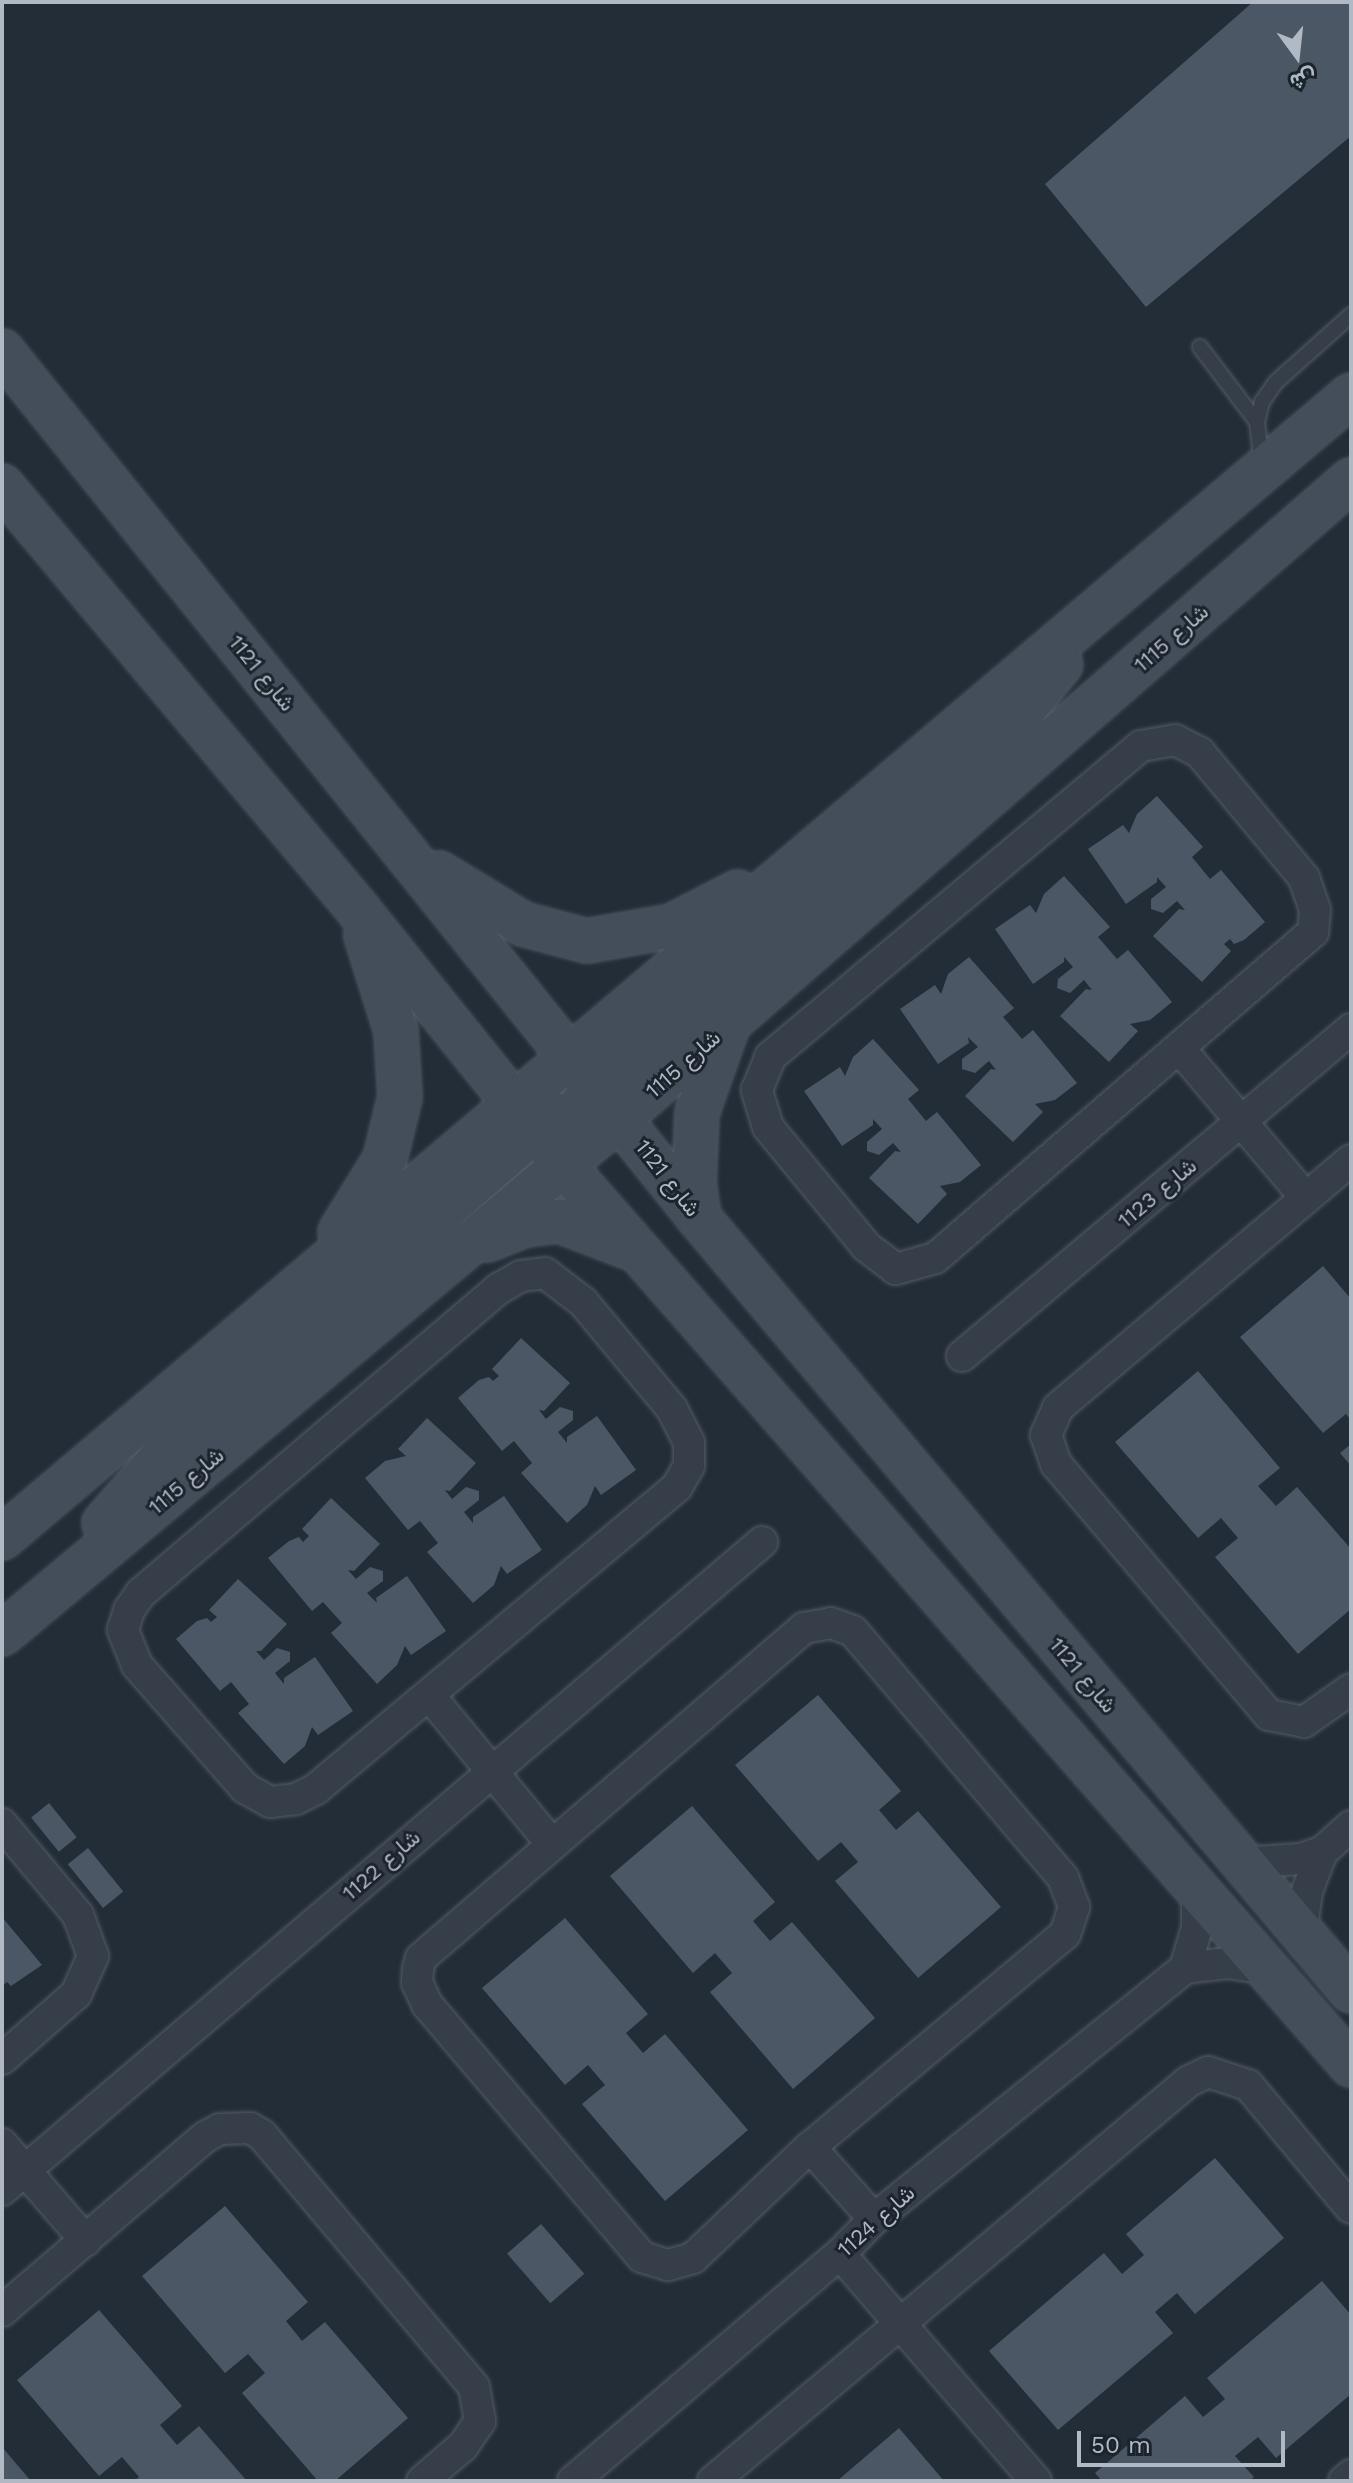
<!DOCTYPE html>
<html>
<head>
<meta charset="utf-8">
<style>
  body { margin:0 }
  #map { position:relative; width:1353px; height:2483px; overflow:hidden; background:#232d38; font-family:"Work Sans",Vazirmatn,sans-serif }
  div>[style] { position:absolute }
  [style*='--x'] { left:calc(var(--x)*1px); top:calc(var(--y)*1px); width:calc(var(--w)*1px); rotate:calc(var(--a)*1deg) }
  .building>* { inset:0; background:#4b5764; transform-origin:0 0 }
  .roads { filter:drop-shadow(0 0 2px #545c66) drop-shadow(0 0 2px #545c66) }
  .lane>* { height:14px; margin:-7px; padding:0 7px; transform-origin:7px; border-radius:7px; background:#363f49 }
  .street>* { height:30px; margin:-15px; padding:0 15px; transform-origin:15px; border-radius:15px; background:#363f49 }
  .secondary>* { height:42px; margin:-21px; padding:0 21px; transform-origin:21px; border-radius:21px; background:#444e5b }
  span { translate:-50% -50%; white-space:nowrap; text-align:center; line-height:1.15; -webkit-text-stroke:6px #1b242d; paint-order:stroke }
  .street-label { font-size:22px; color:#b1b9c5 }
  .frame { position:absolute; inset:0; border:4px solid #b1b9c5; pointer-events:none }
  .north { position:absolute; left:1257px; top:16px; width:80px; height:80px; -webkit-text-stroke:6px #1b242d; paint-order:stroke; rotate:165deg; font-size:22px; font-weight:700; line-height:32px; text-align:center; color:#b1b9c5 }
  .north::after { content:''; display:block; margin:auto; width:28px; height:36px; background:#b1b9c5; clip-path:polygon(50% 0,100% 100%,50% 72%,0 100%) }
  .scale { position:absolute; left:1077px; top:2431px; width:208px; height:36px; box-sizing:border-box; border:4px solid #b1b9c5; border-top:0; padding-left:10px; font-size:24px; line-height:28px; white-space:nowrap; color:#b1b9c5; -webkit-text-stroke:6px #1b242d; paint-order:stroke }
</style>
</head>
<body>
<div id="map">
  <div class="building">
    <i style="clip-path:polygon(1253px 2px,1351px 2px,1351px 136px,1146px 307px,1045px 184px)"></i>
    <i style="clip-path:polygon(1157px 796px,1203px 847px,1192px 857px,1210px 879px,1221px 870px,1265px 922px,1244px 940px,1234px 944px,1230px 939px,1224px 944px,1231px 951px,1202px 982px,1153px 936px,1179px 909px,1185px 910px,1177px 901px,1163px 913px,1151px 909px,1151px 899px,1166px 887px,1157px 877px,1157px 882px,1126px 904px,1088px 849px,1123px 825px,1129px 833px,1137px 814px)"></i>
    <i style="clip-path:polygon(1064px 876px,1110px 927px,1098px 937px,1117px 959px,1128px 950px,1172px 1002px,1150px 1020px,1130px 1024px,1138px 1031px,1109px 1062px,1060px 1016px,1086px 989px,1092px 990px,1084px 980px,1070px 993px,1057px 988px,1058px 979px,1073px 967px,1064px 957px,1064px 962px,1033px 984px,995px 929px,1030px 905px,1036px 913px,1044px 894px)"></i>
    <i style="clip-path:polygon(969px 957px,1014px 1008px,1003px 1017px,1022px 1039px,1033px 1030px,1077px 1083px,1055px 1100px,1035px 1104px,1043px 1112px,1013px 1142px,965px 1096px,991px 1069px,996px 1070px,989px 1061px,975px 1073px,962px 1069px,962px 1059px,978px 1047px,968px 1037px,969px 1043px,938px 1064px,900px 1009px,935px 985px,941px 994px,948px 974px)"></i>
    <i style="clip-path:polygon(873px 1039px,919px 1090px,908px 1099px,926px 1121px,937px 1112px,981px 1165px,960px 1182px,940px 1186px,947px 1194px,918px 1224px,869px 1178px,895px 1151px,901px 1152px,893px 1143px,879px 1155px,867px 1151px,867px 1142px,882px 1129px,873px 1119px,873px 1125px,842px 1146px,804px 1091px,840px 1067px,845px 1076px,853px 1057px)"></i>
    <i style="clip-path:polygon(1323px 1266px,1351px 1299px,1351px 1420px,1346px 1414px,1323px 1433px,1240px 1337px)"></i>
    <i style="clip-path:polygon(521px 1338px,570px 1383px,544px 1411px,539px 1410px,546px 1419px,560px 1407px,573px 1411px,573px 1420px,558px 1432px,567px 1443px,567px 1437px,597px 1416px,636px 1470px,601px 1495px,595px 1486px,587px 1505px,567px 1523px,521px 1473px,532px 1463px,514px 1441px,502px 1451px,458px 1398px,479px 1380px,489px 1377px,493px 1381px,499px 1376px,492px 1369px)"></i>
    <i style="clip-path:polygon(1198px 1371px,1280px 1468px,1258px 1486px,1276px 1506px,1297px 1487px,1351px 1549px,1351px 1609px,1298px 1654px,1215px 1557px,1238px 1538px,1221px 1518px,1198px 1538px,1115px 1442px)"></i>
    <i style="clip-path:polygon(427px 1418px,476px 1463px,450px 1491px,445px 1490px,452px 1499px,466px 1487px,479px 1491px,479px 1500px,464px 1512px,473px 1523px,473px 1517px,504px 1496px,542px 1550px,507px 1574px,501px 1566px,494px 1585px,473px 1603px,427px 1552px,438px 1543px,420px 1521px,408px 1530px,365px 1478px,385px 1461px,406px 1456px,398px 1449px)"></i>
    <i style="clip-path:polygon(1351px 1444px,1351px 1466px,1340px 1453px)"></i>
    <i style="clip-path:polygon(331px 1498px,380px 1544px,354px 1571px,348px 1570px,356px 1579px,370px 1567px,383px 1571px,383px 1581px,367px 1593px,377px 1603px,376px 1598px,407px 1576px,446px 1631px,411px 1655px,405px 1646px,397px 1665px,377px 1684px,331px 1633px,342px 1623px,323px 1602px,312px 1611px,268px 1558px,289px 1541px,299px 1537px,303px 1542px,309px 1536px,302px 1529px)"></i>
    <i style="clip-path:polygon(238px 1579px,287px 1624px,261px 1651px,256px 1651px,264px 1660px,277px 1648px,290px 1652px,290px 1661px,275px 1673px,284px 1684px,284px 1678px,315px 1657px,353px 1711px,318px 1735px,312px 1727px,305px 1746px,284px 1764px,238px 1713px,249px 1704px,231px 1682px,220px 1691px,176px 1639px,197px 1621px,207px 1618px,211px 1622px,217px 1617px,209px 1610px)"></i>
    <i style="clip-path:polygon(818px 1695px,901px 1791px,879px 1810px,896px 1830px,918px 1811px,1001px 1907px,918px 1978px,835px 1881px,858px 1862px,841px 1842px,818px 1861px,735px 1765px)"></i>
    <i style="left:49px;top:1803px;width:44px;height:23px;rotate:51deg"></i>
    <i style="clip-path:polygon(692px 1806px,775px 1902px,753px 1921px,770px 1941px,792px 1922px,875px 2018px,793px 2089px,710px 1992px,732px 1973px,715px 1953px,693px 1973px,610px 1876px)"></i>
    <i style="left:88px;top:1848px;width:56px;height:26px;rotate:51deg"></i>
    <i style="clip-path:polygon(2px 1917px,42px 1965px,11px 1986px,7px 1982px,2px 1986px)"></i>
    <i style="clip-path:polygon(565px 1918px,648px 2014px,626px 2033px,643px 2053px,665px 2034px,748px 2130px,665px 2201px,582px 2104px,605px 2085px,588px 2065px,565px 2085px,482px 1988px)"></i>
    <i style="clip-path:polygon(1215px 2158px,1284px 2238px,1195px 2314px,1177px 2293px,1155px 2312px,1173px 2333px,1058px 2430px,989px 2351px,1104px 2253px,1122px 2274px,1144px 2255px,1126px 2234px)"></i>
    <i style="clip-path:polygon(225px 2206px,308px 2302px,286px 2321px,302px 2341px,325px 2322px,408px 2418px,335px 2481px,318px 2481px,242px 2393px,265px 2373px,248px 2354px,225px 2373px,142px 2276px)"></i>
    <i style="left:541px;top:2224px;width:66px;height:45px;rotate:49deg"></i>
    <i style="clip-path:polygon(1322px 2281px,1351px 2315px,1351px 2394px,1276px 2458px,1258px 2437px,1235px 2456px,1254px 2477px,1249px 2481px,1102px 2481px,1095px 2473px,1185px 2396px,1203px 2417px,1225px 2399px,1207px 2378px)"></i>
    <i style="clip-path:polygon(99px 2310px,182px 2406px,160px 2425px,177px 2445px,199px 2426px,247px 2481px,134px 2481px,139px 2477px,122px 2457px,99px 2476px,17px 2380px)"></i>
    <i style="clip-path:polygon(899px 2428px,944px 2481px,837px 2481px)"></i>
    <i style="clip-path:polygon(2px 2447px,31px 2481px,2px 2481px)"></i>
  </div>
  <div class="roads">
    <div class="lane">
      <i style="--x:1200;--y:347;--w:94;--a:52.8"></i>
      <i style="--x:1262;--y:464;--w:42;--a:-96.8"></i>
      <i style="--x:1257;--y:422;--w:21;--a:-76"></i>
      <i style="--x:1262;--y:402;--w:24;--a:-55"></i>
      <i style="--x:1276;--y:382;--w:101;--a:-41.8"></i>
    </div>
    <div class="street">
      <i style="--x:1175;--y:740;--w:28;--a:27"></i>
      <i style="--x:1200;--y:753;--w:163;--a:50.2"></i>
      <i style="--x:1304;--y:878;--w:34;--a:71"></i>
      <i style="--x:1315;--y:910;--w:22;--a:95"></i>
      <i style="--x:1313;--y:932;--w:499;--a:139.2"></i>
      <i style="--x:935;--y:1258;--w:41;--a:164.2"></i>
      <i style="--x:896;--y:1269;--w:38;--a:-143"></i>
      <i style="--x:866;--y:1246;--w:154;--a:-129.5"></i>
      <i style="--x:768;--y:1127;--w:39;--a:-107"></i>
      <i style="--x:757;--y:1090;--w:35;--a:-68"></i>
      <i style="--x:770;--y:1057;--w:484;--a:-40"></i>
      <i style="--x:1141;--y:746;--w:35;--a:-10"></i>
      <i style="--x:1180;--y:1049;--w:195;--a:49.8"></i>
      <i style="--x:1351;--y:1160;--w:384;--a:139.8"></i>
      <i style="--x:1058;--y:1408;--w:30;--a:114"></i>
      <i style="--x:1046;--y:1435;--w:31;--a:71"></i>
      <i style="--x:1056;--y:1464;--w:329;--a:49.7"></i>
      <i style="--x:1269;--y:1715;--w:36;--a:11"></i>
      <i style="--x:1304;--y:1722;--w:57;--a:-35.1"></i>
      <i style="--x:545;--y:1273;--w:48;--a:37.3"></i>
      <i style="--x:583;--y:1302;--w:139;--a:50.2"></i>
      <i style="--x:672;--y:1409;--w:37;--a:63"></i>
      <i style="--x:689;--y:1442;--w:24;--a:90"></i>
      <i style="--x:689;--y:1466;--w:24;--a:120"></i>
      <i style="--x:677;--y:1487;--w:471;--a:140.1"></i>
      <i style="--x:316;--y:1789;--w:22;--a:153"></i>
      <i style="--x:296;--y:1799;--w:26;--a:173"></i>
      <i style="--x:270;--y:1802;--w:29;--a:-151"></i>
      <i style="--x:245;--y:1788;--w:164;--a:-131.3"></i>
      <i style="--x:137;--y:1665;--w:38;--a:-112"></i>
      <i style="--x:123;--y:1630;--w:21;--a:-73"></i>
      <i style="--x:129;--y:1610;--w:21;--a:-55"></i>
      <i style="--x:141;--y:1593;--w:471;--a:-40.4"></i>
      <i style="--x:500;--y:1288;--w:24;--a:-30"></i>
      <i style="--x:521;--y:1276;--w:24;--a:-7"></i>
      <i style="--x:962;--y:1356;--w:508;--a:-40.05"></i>
      <i style="--x:831;--y:1623;--w:23;--a:20"></i>
      <i style="--x:853;--y:1631;--w:324;--a:49.6"></i>
      <i style="--x:1063;--y:1878;--w:31;--a:69"></i>
      <i style="--x:1074;--y:1907;--w:28;--a:108"></i>
      <i style="--x:1065;--y:1934;--w:332;--a:140.1"></i>
      <i style="--x:810;--y:2147;--w:161;--a:136.5"></i>
      <i style="--x:693;--y:2258;--w:26;--a:164"></i>
      <i style="--x:668;--y:2265;--w:27;--a:-163"></i>
      <i style="--x:642;--y:2257;--w:332;--a:-130.4"></i>
      <i style="--x:427;--y:2004;--w:23;--a:-115"></i>
      <i style="--x:417;--y:1983;--w:14;--a:-86"></i>
      <i style="--x:418;--y:1969;--w:11;--a:-75"></i>
      <i style="--x:421;--y:1958;--w:506;--a:-40.75"></i>
      <i style="--x:804;--y:1628;--w:27;--a:-10"></i>
      <i style="--x:429;--y:1695;--w:193;--a:50.5"></i>
      <i style="--x:2;--y:1824;--w:119;--a:50.1"></i>
      <i style="--x:78;--y:1915;--w:44;--a:69.9"></i>
      <i style="--x:93;--y:1956;--w:42;--a:114.1"></i>
      <i style="--x:76;--y:1994;--w:98;--a:138.7"></i>
      <i style="--x:1233;--y:1857;--w:24;--a:12"></i>
      <i style="--x:1256;--y:1862;--w:44;--a:-3.9"></i>
      <i style="--x:1300;--y:1859;--w:23;--a:-18"></i>
      <i style="--x:1322;--y:1852;--w:39;--a:-42"></i>
      <i style="--x:1301;--y:1936;--w:45;--a:-82.4"></i>
      <i style="--x:1307;--y:1891;--w:42;--a:-69"></i>
      <i style="--x:1185;--y:1968;--w:42;--a:-73.3"></i>
      <i style="--x:1197;--y:1928;--w:42;--a:-90"></i>
      <i style="--x:2;--y:2144;--w:128;--a:49.1"></i>
      <i style="--x:810;--y:2147;--w:96;--a:48.4"></i>
      <i style="--x:2;--y:2190;--w:999;--a:-40.45"></i>
      <i style="--x:840;--y:2254;--w:300;--a:49.2"></i>
      <i style="--x:2;--y:2311;--w:267;--a:-40.6"></i>
      <i style="--x:205;--y:2137;--w:17;--a:-28"></i>
      <i style="--x:220;--y:2129;--w:30;--a:-2"></i>
      <i style="--x:250;--y:2128;--w:14;--a:30"></i>
      <i style="--x:262;--y:2135;--w:329;--a:49.9"></i>
      <i style="--x:474;--y:2387;--w:35;--a:80"></i>
      <i style="--x:480;--y:2421;--w:30;--a:124"></i>
      <i style="--x:463;--y:2446;--w:54;--a:139.5"></i>
      <i style="--x:573;--y:2481;--w:350;--a:-40.4"></i>
      <i style="--x:840;--y:2254;--w:49;--a:-45.8"></i>
      <i style="--x:874;--y:2219;--w:400;--a:-38.9"></i>
      <i style="--x:1185;--y:1968;--w:42;--a:-6.8"></i>
      <i style="--x:1227;--y:1963;--w:41;--a:8.3"></i>
      <i style="--x:713;--y:2481;--w:622;--a:-40.04"></i>
      <i style="--x:1189;--y:2081;--w:21;--a:-25"></i>
      <i style="--x:1208;--y:2072;--w:42;--a:18"></i>
      <i style="--x:1248;--y:2085;--w:160;--a:50.1"></i>
      <i style="--x:1344;--y:2481;--w:9;--a:-41"></i>
    </div>
    <div class="secondary">
      <i style="--x:2;--y:351;--w:1112;--a:51.2"></i>
      <i style="--x:699;--y:1218;--w:1011;--a:49.85"></i>
      <i style="--x:2;--y:486;--w:550;--a:49.94"></i>
      <i style="--x:356;--y:907;--w:332;--a:51.2"></i>
      <i style="--x:564;--y:1166;--w:1195;--a:48.8"></i>
      <i style="--x:439;--y:873;--w:98;--a:31.3"></i>
      <i style="--x:523;--y:924;--w:66;--a:14.9"></i>
      <i style="--x:587;--y:941;--w:86;--a:-10"></i>
      <i style="--x:672;--y:926;--w:74;--a:-27.3"></i>
      <i style="--x:564;--y:1166;--w:45;--a:-83.7"></i>
      <i style="--x:569;--y:1121;--w:45;--a:-53.1"></i>
      <i style="--x:596;--y:1085;--w:568;--a:-41.21"></i>
      <i style="--x:1023;--y:711;--w:60;--a:-51"></i>
      <i style="--x:699;--y:1218;--w:34;--a:-98"></i>
      <i style="--x:694;--y:1184;--w:71;--a:-87.6"></i>
      <i style="--x:697;--y:1113;--w:87;--a:-70.5"></i>
      <i style="--x:340;--y:1232;--w:86;--a:-58.3"></i>
      <i style="--x:385;--y:1159;--w:64;--a:-76.4"></i>
      <i style="--x:400;--y:1097;--w:66;--a:-93.5"></i>
      <i style="--x:396;--y:1031;--w:101;--a:-107.4"></i>
      <i style="--x:487;--y:1240;--w:41;--a:-21.5"></i>
      <i style="--x:525;--y:1225;--w:35;--a:-7"></i>
      <i style="--x:560;--y:1221;--w:73;--a:20.9"></i>
      <i style="--x:104;--y:1523;--w:100;--a:-48.7"></i>
      <i style="--x:170;--y:1448;--w:509;--a:-41.02"></i>
      <i style="--x:2;--y:1538;--w:1768;--a:-40.27"></i>
      <i style="--x:2;--y:1634;--w:807;--a:-39.87"></i>
      <i style="--x:621;--y:1117;--w:969;--a:-41.11"></i>
    </div>
  </div>
  <div class="street-label">
    <span style="left:1171px;top:638px;rotate:-41deg">شارع 1115</span>
    <span style="left:262px;top:673px;rotate:51deg">شارع 1121</span>
    <span style="left:683px;top:1064px;rotate:-41deg">شارع 1115</span>
    <span style="left:668px;top:1178px;rotate:52deg">شارع 1121</span>
    <span style="left:1157px;top:1193px;rotate:-40deg">شارع 1123</span>
    <span style="left:186px;top:1481px;rotate:-40deg">شارع 1115</span>
    <span style="left:1083px;top:1675px;rotate:50deg">شارع 1121</span>
    <span style="left:381px;top:1865px;rotate:-41deg">شارع 1122</span>
    <span style="left:876px;top:2221px;rotate:-42deg">شارع 1124</span>
  </div>
  <div class="frame"></div>
  <div class="north">ش</div>
  <div class="scale">50 m</div>
</div>
</body>
</html>
